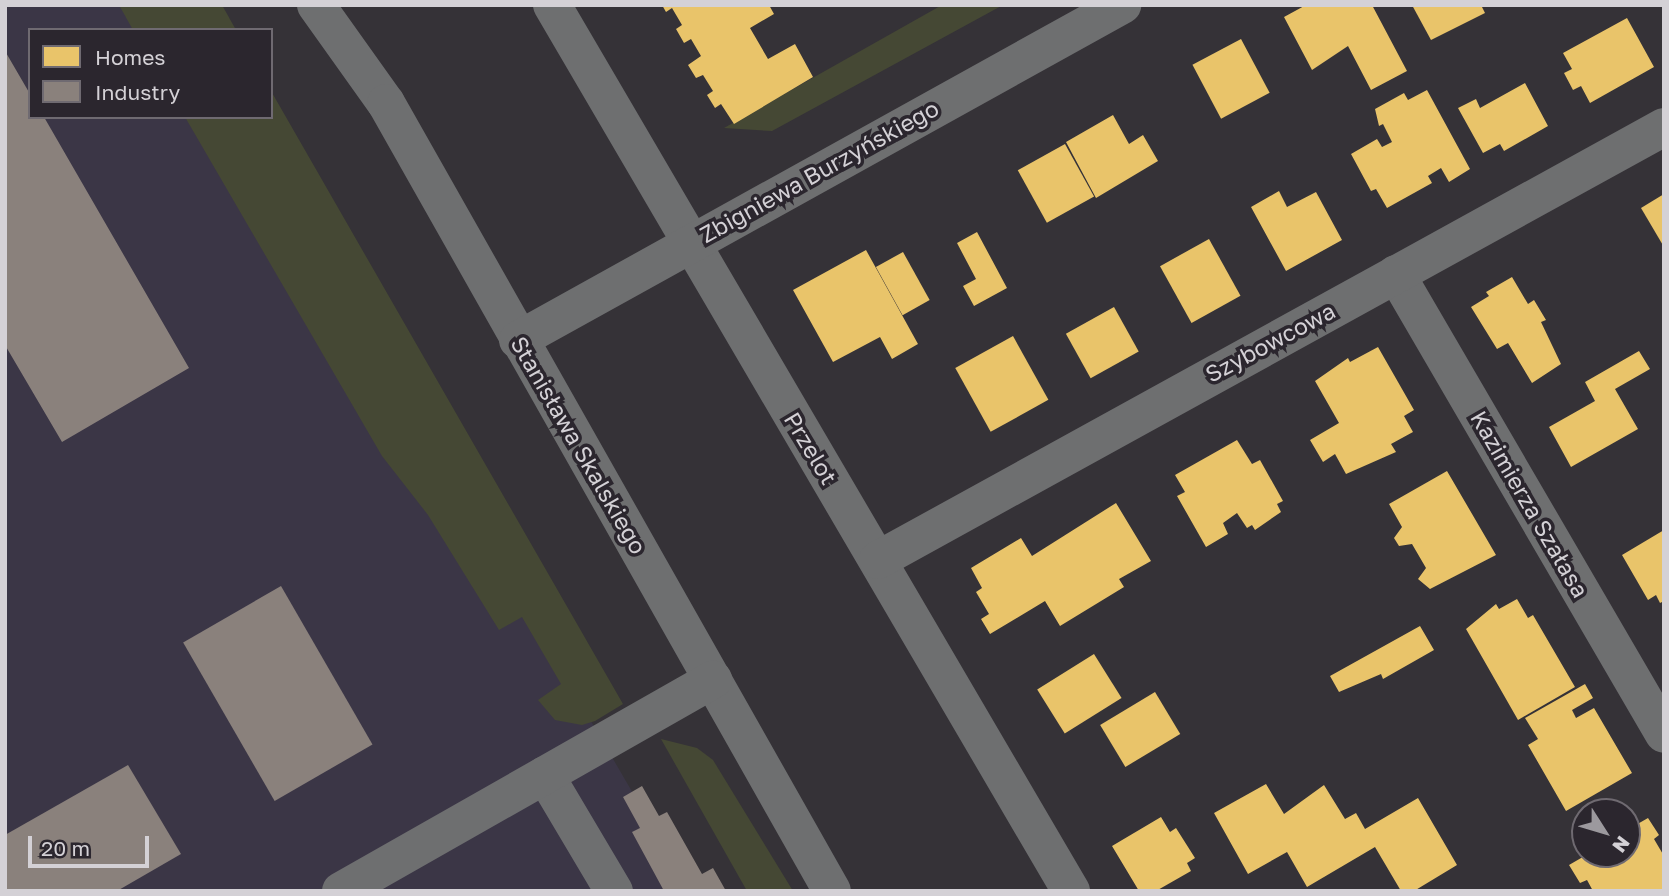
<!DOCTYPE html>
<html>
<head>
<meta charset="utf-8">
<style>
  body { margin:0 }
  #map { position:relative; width:1669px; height:896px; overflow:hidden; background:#353237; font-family:"Golos Text",sans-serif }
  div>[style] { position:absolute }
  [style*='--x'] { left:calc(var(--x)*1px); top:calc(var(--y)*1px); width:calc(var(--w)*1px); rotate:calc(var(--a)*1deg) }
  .industrial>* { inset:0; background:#3b3646 }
  .green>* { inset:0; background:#454834 }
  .homes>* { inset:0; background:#e9c46a; transform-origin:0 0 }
  .industry>* { inset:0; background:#8a817c; transform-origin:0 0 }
  .minor>* { height:38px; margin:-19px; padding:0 19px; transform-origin:19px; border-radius:19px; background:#6e6f70 }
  span { translate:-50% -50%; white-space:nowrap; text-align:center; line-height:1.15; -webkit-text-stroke:7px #2b262e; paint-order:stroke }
  .street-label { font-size:23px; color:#d4d1d6 }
  .frame { position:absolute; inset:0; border:7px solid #d4d1d6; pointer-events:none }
  .legend { position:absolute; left:28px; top:28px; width:245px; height:91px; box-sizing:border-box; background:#2b262e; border:2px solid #6f6a71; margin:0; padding:9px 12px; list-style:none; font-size:21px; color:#d4d1d6 }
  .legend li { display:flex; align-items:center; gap:14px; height:35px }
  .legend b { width:35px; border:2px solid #6f6a71 }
  .north { position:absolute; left:1571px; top:798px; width:70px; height:70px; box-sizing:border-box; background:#2b262e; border:2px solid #6f6a71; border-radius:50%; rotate:127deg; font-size:19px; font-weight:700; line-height:28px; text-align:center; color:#d4d1d6 }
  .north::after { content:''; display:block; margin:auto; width:24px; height:32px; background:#9c999e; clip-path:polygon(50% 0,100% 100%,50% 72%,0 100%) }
  .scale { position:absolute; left:28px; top:836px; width:121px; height:32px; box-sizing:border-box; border:4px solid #d4d1d6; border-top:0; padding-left:9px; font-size:21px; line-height:24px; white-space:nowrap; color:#d4d1d6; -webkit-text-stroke:5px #2b262e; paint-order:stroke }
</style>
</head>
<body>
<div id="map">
  <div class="industrial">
    <i style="clip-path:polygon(5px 5px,174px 5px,188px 30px,30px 30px,30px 117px,239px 117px,690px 891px,5px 891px)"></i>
  </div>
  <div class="green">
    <i style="clip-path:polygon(119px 5px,222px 5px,236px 30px,133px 30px)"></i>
    <i style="clip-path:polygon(942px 5px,1003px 5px,772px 131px,724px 128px)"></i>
    <i style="clip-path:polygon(271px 91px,623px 704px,595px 721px,582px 725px,555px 720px,538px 700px,561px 684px,522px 617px,499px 630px,428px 515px,382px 456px,185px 117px,271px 117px)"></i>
    <i style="clip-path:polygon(661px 739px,697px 748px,713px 760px,793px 891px,747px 891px)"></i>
  </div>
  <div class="homes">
    <i style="clip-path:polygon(662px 5px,769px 5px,774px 14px,750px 28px,768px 59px,795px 44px,813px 77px,734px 124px,721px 104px,715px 108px,707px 95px,713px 91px,703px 75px,696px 78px,688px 65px,701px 56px,691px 39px,684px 43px,676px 29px,682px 25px,672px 8px,666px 12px)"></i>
    <i style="clip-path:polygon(1306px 5px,1372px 5px,1407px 71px,1371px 90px,1348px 46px,1312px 70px,1284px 17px)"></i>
    <i style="clip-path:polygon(1412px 5px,1481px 5px,1485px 13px,1431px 40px)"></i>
    <i style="clip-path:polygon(1627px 18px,1654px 67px,1590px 103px,1581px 86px,1573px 90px,1564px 73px,1572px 69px,1563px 53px)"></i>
    <i style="left:1241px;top:39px;width:61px;height:55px;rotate:62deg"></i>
    <i style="clip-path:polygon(1525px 83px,1548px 126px,1504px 151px,1500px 144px,1483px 153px,1458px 108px,1476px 99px,1480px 108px)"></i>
    <i style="clip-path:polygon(1427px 90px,1470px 169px,1449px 182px,1441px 168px,1428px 176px,1432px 183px,1387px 208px,1376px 189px,1371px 191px,1351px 154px,1377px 139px,1382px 147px,1392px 142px,1383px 124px,1379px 126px,1375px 109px,1404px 93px,1408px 100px)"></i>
    <i style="clip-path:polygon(1113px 115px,1129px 144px,1143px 135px,1158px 161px,1096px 198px,1066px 142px)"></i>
    <i style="left:1065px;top:144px;width:60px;height:54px;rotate:61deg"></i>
    <i style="clip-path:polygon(1279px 191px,1287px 207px,1316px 192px,1342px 240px,1286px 271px,1251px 207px)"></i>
    <i style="clip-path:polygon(1664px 194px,1664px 247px,1641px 208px)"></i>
    <i style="clip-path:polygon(977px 232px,1007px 288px,974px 306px,963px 286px,976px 279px,957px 243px)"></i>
    <i style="left:1209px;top:239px;width:65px;height:56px;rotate:61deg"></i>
    <i style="clip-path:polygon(866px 250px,918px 344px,892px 359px,880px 337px,833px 362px,793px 290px)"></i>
    <i style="left:903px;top:252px;width:55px;height:31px;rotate:61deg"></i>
    <i style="clip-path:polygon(1512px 277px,1528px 304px,1534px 300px,1546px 320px,1541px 322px,1561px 364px,1532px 383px,1508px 343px,1497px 349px,1471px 307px,1489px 296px,1486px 292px)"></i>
    <i style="left:1114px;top:307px;width:51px;height:55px;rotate:61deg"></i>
    <i style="left:1013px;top:336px;width:73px;height:66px;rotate:61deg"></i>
    <i style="clip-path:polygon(1378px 347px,1414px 410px,1404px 416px,1413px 432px,1391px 444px,1396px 452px,1346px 474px,1335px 454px,1323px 462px,1310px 440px,1339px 423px,1315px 381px,1348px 358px,1350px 362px)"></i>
    <i style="clip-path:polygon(1639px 351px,1650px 369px,1615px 389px,1638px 429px,1571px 467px,1549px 427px,1595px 401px,1585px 382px)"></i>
    <i style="clip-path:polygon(1237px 440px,1252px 464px,1260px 460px,1283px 501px,1277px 504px,1281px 512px,1255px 530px,1252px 525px,1247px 528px,1237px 513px,1223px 523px,1228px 534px,1206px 547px,1177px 496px,1185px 492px,1175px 475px)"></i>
    <i style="clip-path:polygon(1447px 471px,1496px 555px,1430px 589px,1418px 579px,1426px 568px,1412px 544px,1399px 546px,1394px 538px,1402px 527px,1389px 504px)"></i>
    <i style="clip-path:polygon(1116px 503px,1151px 561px,1119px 579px,1124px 587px,1060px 626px,1045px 601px,990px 634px,981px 619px,989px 614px,976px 592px,982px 588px,971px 568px,1021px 538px,1032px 556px)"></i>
    <i style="clip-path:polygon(1664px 530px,1664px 601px,1660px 603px,1656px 595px,1648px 600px,1622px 555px)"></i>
    <i style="clip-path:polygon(1517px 599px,1528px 618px,1533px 615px,1575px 687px,1518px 720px,1466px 629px,1496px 604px,1499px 609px)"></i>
    <i style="clip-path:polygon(1420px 626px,1434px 650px,1383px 679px,1381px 674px,1339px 692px,1330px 676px)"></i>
    <i style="left:1094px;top:654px;width:52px;height:67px;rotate:58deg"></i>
    <i style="clip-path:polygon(1585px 684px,1593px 698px,1572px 710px,1576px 718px,1594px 708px,1632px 773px,1566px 811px,1528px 745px,1538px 739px,1525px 718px)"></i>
    <i style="left:1155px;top:692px;width:49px;height:64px;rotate:59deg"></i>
    <i style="clip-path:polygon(1266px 784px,1284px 814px,1324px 785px,1345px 819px,1356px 813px,1365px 829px,1418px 798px,1457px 865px,1414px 891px,1401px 891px,1375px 847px,1307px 887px,1287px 852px,1248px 874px,1214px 813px)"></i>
    <i style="clip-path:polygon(1161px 817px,1170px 832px,1176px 828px,1195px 858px,1187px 863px,1191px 871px,1156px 891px,1139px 891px,1112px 846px)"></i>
    <i style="clip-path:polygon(1648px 818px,1659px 835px,1654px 839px,1664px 856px,1664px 891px,1593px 891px,1587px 880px,1580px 883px,1569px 865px,1588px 854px,1627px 854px,1627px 830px)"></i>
  </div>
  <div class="industry">
    <i style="clip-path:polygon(5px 51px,30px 94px,30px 117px,44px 117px,189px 368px,62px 442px,5px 345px)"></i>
    <i style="left:281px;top:586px;width:183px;height:113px;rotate:60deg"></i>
    <i style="clip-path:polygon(128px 765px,181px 854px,117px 891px,5px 891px,5px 835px)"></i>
    <i style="clip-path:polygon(642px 786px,659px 816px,667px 812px,702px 874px,713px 868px,726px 891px,664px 891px,632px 832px,640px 828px,623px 797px)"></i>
  </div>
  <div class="minor">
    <i style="--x:316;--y:5;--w:120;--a:54.5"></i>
    <i style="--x:386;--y:103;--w:905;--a:60.49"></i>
    <i style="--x:552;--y:5;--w:1027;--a:59.64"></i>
    <i style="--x:1396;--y:274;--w:532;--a:59.77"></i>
    <i style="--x:518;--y:340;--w:691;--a:-29.01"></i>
    <i style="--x:878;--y:560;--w:897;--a:-28.85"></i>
    <i style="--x:545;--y:775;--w:135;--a:59.3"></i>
    <i style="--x:341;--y:891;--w:428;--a:-29.6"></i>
  </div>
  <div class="street-label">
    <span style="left:819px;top:171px;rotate:-29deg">Zbigniewa Burzyńskiego</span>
    <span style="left:1270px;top:342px;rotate:-28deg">Szybowcowa</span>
    <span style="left:579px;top:445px;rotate:60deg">Stanisława Skalskiego</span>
    <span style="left:811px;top:448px;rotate:59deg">Przelot</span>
    <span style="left:1530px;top:504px;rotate:60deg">Kazimierza Szałasa</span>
  </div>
  <div class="frame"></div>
  <ul class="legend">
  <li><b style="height:19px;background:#e9c46a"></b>Homes</li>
  <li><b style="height:19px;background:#8a817c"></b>Industry</li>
  </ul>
  <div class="north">N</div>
  <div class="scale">20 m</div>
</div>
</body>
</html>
